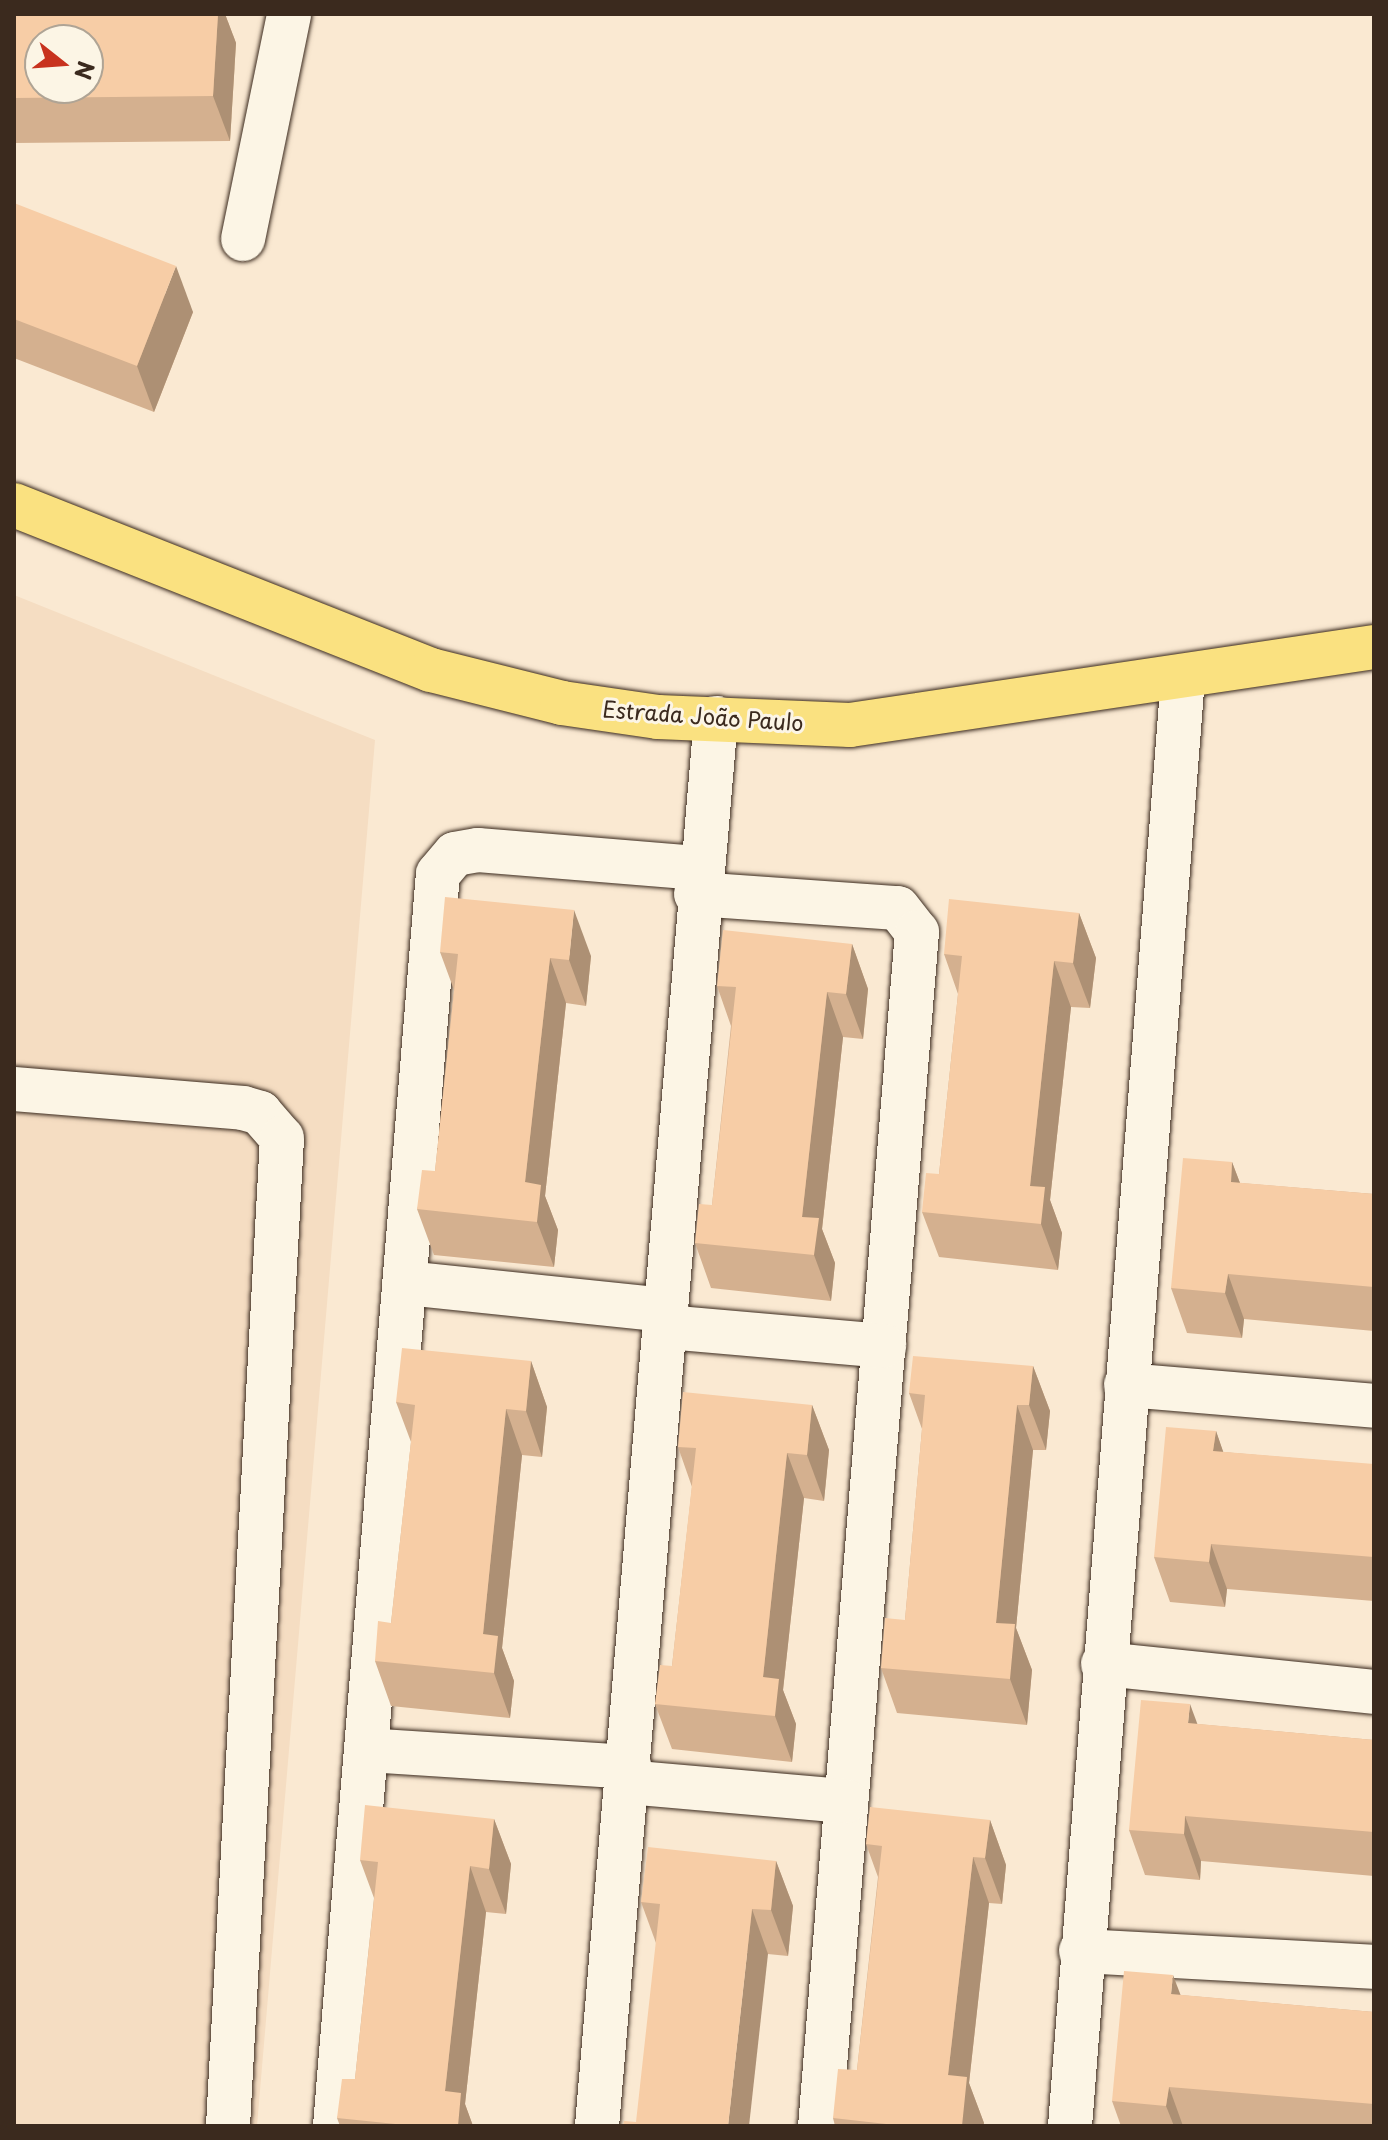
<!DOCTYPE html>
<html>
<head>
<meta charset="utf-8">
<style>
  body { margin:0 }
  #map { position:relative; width:1388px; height:2140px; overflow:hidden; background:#fae9d2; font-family:"Playpen Sans",sans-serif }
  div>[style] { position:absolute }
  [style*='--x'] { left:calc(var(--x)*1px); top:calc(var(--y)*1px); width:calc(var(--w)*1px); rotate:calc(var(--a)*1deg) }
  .built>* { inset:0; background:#f5ddc2 }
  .roads { filter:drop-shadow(0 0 2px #3b2a1e) drop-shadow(0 0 2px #3b2a1e) }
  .minor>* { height:44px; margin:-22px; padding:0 22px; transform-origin:22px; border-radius:22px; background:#fcf5e5 }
  .major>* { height:44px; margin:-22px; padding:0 22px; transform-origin:22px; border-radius:22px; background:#fae180 }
  .wall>* { inset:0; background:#d4b08f }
  .shaded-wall>* { inset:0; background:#ad9074 }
  .building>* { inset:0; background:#f7cda6 }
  span { translate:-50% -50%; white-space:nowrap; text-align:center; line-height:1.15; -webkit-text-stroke:6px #fcf5e5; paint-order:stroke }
  .street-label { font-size:22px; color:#3b2a1e }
  .frame { position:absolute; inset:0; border:16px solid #3b2a1e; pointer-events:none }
  .north { position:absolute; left:24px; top:24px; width:80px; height:80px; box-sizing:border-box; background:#fcf5e5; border:2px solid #afa495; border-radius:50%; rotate:107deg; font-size:22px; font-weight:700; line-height:32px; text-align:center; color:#3b2a1e }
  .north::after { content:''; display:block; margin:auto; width:28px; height:36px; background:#c8321e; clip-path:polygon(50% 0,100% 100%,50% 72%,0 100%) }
</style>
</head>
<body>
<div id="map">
  <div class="built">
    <i style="clip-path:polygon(14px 595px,375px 740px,257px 2126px,14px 2126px)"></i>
  </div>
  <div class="roads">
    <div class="minor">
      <i style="--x:243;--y:239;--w:230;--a:-78.4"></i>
      <i style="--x:696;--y:894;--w:202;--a:4"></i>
      <i style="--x:898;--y:908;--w:31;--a:52"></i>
      <i style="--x:917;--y:932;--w:1198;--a:94.64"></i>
      <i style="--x:14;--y:1089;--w:230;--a:4.7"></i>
      <i style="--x:243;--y:1108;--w:18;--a:16"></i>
      <i style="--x:260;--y:1113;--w:33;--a:49"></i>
      <i style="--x:282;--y:1138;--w:989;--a:93.13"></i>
      <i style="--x:405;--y:1283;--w:263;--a:5.9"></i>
      <i style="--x:667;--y:1327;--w:218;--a:5"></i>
      <i style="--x:1126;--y:1385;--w:249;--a:4.8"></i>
      <i style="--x:1103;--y:1664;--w:272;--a:5.9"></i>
      <i style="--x:367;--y:1750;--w:263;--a:3.7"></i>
      <i style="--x:627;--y:1782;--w:220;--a:5"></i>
      <i style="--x:1081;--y:1951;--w:293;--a:3.1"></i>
      <i style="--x:335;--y:2126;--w:1256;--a:-85.3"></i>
      <i style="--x:438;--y:874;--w:26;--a:-50"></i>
      <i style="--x:455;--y:854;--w:23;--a:-10"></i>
      <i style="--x:478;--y:850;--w:222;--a:4.7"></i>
      <i style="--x:597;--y:2126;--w:1413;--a:-85.17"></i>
      <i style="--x:1070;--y:2126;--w:1452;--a:-85.54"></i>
    </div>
    <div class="major">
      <i style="--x:14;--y:505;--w:448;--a:21.6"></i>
      <i style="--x:431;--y:670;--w:135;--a:14.1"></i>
      <i style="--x:562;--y:703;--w:97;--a:8.3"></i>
      <i style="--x:658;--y:717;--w:192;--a:2.4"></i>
      <i style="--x:850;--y:725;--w:530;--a:-8.47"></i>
    </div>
  </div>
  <div class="wall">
    <i style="clip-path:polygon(14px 14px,225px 14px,236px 43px,230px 141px,14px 143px)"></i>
    <i style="clip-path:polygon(14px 203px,193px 312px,154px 412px,14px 358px)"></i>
    <i style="clip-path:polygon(1079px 913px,1096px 958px,1090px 1008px,1071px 1007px,1050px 1200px,1062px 1233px,1058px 1270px,939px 1257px,922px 1212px,939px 1174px,958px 994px,944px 954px)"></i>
    <i style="clip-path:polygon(852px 944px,868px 989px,863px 1039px,843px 1037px,822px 1229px,835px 1263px,831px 1301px,711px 1288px,695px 1243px,712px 1205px,731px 1026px,717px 986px)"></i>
    <i style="clip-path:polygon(440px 952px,591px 956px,586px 1006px,566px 1003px,545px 1196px,558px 1230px,554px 1267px,434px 1255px,417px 1209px,435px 1171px,454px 990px)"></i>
    <i style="clip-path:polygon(1232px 1162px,1240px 1183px,1374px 1194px,1374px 1331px,1244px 1319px,1242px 1338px,1187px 1333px,1171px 1288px)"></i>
    <i style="clip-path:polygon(531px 1361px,547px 1407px,542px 1457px,522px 1455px,502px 1648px,514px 1681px,510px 1718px,391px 1706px,375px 1661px,391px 1623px,411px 1442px,396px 1402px)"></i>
    <i style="clip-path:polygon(1033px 1366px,1050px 1411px,1046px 1450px,1033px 1450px,1016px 1628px,1032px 1670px,1027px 1725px,897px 1713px,881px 1668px,905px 1620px,922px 1429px,909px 1393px)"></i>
    <i style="clip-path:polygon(812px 1405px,829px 1450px,824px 1501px,804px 1498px,783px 1690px,796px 1724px,792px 1762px,672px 1749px,655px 1704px,672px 1666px,692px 1487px,678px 1447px)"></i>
    <i style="clip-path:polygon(1216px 1431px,1223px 1452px,1374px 1465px,1374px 1601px,1227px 1589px,1225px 1607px,1170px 1602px,1154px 1557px)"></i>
    <i style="clip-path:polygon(1197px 1724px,1374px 1740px,1374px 1876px,1201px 1861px,1200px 1880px,1145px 1875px,1129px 1830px)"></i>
    <i style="clip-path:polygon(494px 1819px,511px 1864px,506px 1914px,486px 1912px,465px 2104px,473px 2126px,340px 2126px,337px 2118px,355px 2079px,374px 1898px,360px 1860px)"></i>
    <i style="clip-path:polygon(990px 1820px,1006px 1865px,1002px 1904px,989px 1903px,969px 2083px,984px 2123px,983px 2126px,835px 2126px,833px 2118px,857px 2070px,878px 1877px,866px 1844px)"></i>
    <i style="clip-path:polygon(776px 1861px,793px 1906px,788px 1956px,656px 1943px,641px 1902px)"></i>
    <i style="clip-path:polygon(1180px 1995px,1374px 2012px,1374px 2126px,1121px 2126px,1112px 2101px)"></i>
  </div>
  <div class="shaded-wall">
    <i style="clip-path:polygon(218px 14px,225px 14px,236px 43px,230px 141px,213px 96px)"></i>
    <i style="clip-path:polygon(176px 266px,193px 312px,154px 412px,137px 366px)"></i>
    <i style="clip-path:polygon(574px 910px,591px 956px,586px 1006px,569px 960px)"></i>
    <i style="clip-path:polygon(1079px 913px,1096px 958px,1090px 1008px,1073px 963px)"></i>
    <i style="clip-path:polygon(852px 944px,868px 989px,863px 1039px,846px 994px)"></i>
    <i style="clip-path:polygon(550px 958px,566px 1003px,545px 1196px,558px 1230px,554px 1267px,537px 1222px,525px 1182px)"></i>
    <i style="clip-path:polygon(1054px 961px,1071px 1007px,1050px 1200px,1062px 1233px,1058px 1270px,1041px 1224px,1030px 1186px)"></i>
    <i style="clip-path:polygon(827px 992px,843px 1037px,822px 1229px,835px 1263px,831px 1301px,814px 1255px,802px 1217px)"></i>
    <i style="clip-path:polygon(1232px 1162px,1249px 1207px,1231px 1182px)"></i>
    <i style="clip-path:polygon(1228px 1274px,1244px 1319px,1242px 1338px,1225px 1293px)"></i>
    <i style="clip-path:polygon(531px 1361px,547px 1407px,542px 1457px,526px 1411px)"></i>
    <i style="clip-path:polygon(1033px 1366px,1050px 1411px,1046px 1450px,1029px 1405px)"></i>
    <i style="clip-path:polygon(812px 1405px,829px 1450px,824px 1501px,807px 1455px)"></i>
    <i style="clip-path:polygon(1017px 1405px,1033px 1450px,1016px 1628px,1032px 1670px,1027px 1725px,1010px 1679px,996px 1623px)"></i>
    <i style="clip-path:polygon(506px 1409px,522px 1455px,502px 1648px,514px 1681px,510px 1718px,494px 1673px,483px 1634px)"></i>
    <i style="clip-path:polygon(1216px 1431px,1232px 1477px,1213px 1451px)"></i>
    <i style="clip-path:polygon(787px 1453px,804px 1498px,783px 1690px,796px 1724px,792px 1762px,775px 1716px,763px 1677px)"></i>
    <i style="clip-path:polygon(1211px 1544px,1227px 1589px,1225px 1607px,1209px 1562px)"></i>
    <i style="clip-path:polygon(1190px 1704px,1207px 1750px,1188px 1723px)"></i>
    <i style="clip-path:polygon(1185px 1816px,1201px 1861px,1200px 1880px,1184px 1834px)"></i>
    <i style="clip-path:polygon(494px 1819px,511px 1864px,506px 1914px,489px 1869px)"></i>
    <i style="clip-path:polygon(990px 1820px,1006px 1865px,1002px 1904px,985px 1858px)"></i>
    <i style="clip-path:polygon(973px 1857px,989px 1903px,969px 2083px,984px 2123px,983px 2126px,962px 2126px,948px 2075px)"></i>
    <i style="clip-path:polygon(776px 1861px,793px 1906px,788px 1956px,771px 1910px)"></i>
    <i style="clip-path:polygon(470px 1866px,486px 1912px,465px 2104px,473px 2126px,458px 2126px,445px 2091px)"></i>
    <i style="clip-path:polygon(752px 1909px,768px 1954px,749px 2126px,728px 2126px)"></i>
    <i style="clip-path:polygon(1173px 1975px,1190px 2020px,1171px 1994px)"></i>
    <i style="clip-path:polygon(1169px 2087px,1183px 2126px,1174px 2126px,1166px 2106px)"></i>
  </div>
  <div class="building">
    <i style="clip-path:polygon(evenodd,14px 14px,218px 14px,213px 96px,14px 98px,14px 14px,40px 40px,88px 40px,88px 88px,40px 88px,40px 40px)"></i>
    <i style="clip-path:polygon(14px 203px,176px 266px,137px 366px,14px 319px)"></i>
    <i style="clip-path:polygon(445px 897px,574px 910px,569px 960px,550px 958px,525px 1182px,541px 1185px,537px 1222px,417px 1209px,422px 1170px,435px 1171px,458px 954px,440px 952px)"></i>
    <i style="clip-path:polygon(949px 899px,1079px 913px,1073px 963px,1054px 961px,1030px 1186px,1045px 1187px,1041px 1224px,922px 1212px,926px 1173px,939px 1174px,962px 956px,944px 954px)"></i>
    <i style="clip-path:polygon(723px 930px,852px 944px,846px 994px,827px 992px,802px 1217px,819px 1218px,814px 1255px,695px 1243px,699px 1204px,712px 1205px,736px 987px,717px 986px)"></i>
    <i style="clip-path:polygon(1183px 1158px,1232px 1162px,1231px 1182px,1374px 1194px,1374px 1287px,1228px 1274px,1225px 1293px,1171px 1288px)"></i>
    <i style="clip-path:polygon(402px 1348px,531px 1361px,526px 1411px,506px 1409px,483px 1634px,498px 1636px,494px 1673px,375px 1661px,378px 1621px,391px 1623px,415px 1405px,396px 1402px)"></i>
    <i style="clip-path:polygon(913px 1356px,1033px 1366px,1029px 1405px,1017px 1405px,996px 1623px,1015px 1624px,1010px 1679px,881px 1668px,885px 1618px,905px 1620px,925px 1395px,909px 1393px)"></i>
    <i style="clip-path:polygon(683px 1392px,812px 1405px,807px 1455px,787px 1453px,763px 1677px,779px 1679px,775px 1716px,655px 1704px,660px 1665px,672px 1666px,696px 1448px,678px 1447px)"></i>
    <i style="clip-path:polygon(1166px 1427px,1216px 1431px,1213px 1451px,1374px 1464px,1374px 1557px,1211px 1544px,1209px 1562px,1154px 1557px)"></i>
    <i style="clip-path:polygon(1141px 1700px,1190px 1704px,1188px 1723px,1374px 1740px,1374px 1832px,1185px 1816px,1184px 1834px,1129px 1830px)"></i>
    <i style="clip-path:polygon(365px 1805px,494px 1819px,489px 1869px,470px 1866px,445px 2091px,461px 2093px,458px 2126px,415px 2126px,337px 2118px,342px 2079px,355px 2079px,378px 1862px,360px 1860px)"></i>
    <i style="clip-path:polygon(870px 1807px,990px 1820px,985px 1858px,973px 1857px,948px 2075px,967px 2077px,962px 2126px,904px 2126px,833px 2118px,838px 2069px,857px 2070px,882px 1846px,866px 1844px)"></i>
    <i style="clip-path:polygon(648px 1847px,776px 1861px,771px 1910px,752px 1909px,728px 2126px,623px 2126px,624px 2121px,636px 2122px,660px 1904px,641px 1902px)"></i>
    <i style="clip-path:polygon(1124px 1971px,1173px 1975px,1171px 1994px,1374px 2012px,1374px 2104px,1169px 2087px,1166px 2106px,1112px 2101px)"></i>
  </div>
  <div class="street-label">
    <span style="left:703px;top:715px;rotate:4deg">Estrada João Paulo</span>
  </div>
  <div class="frame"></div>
  <div class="north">N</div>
</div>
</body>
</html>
